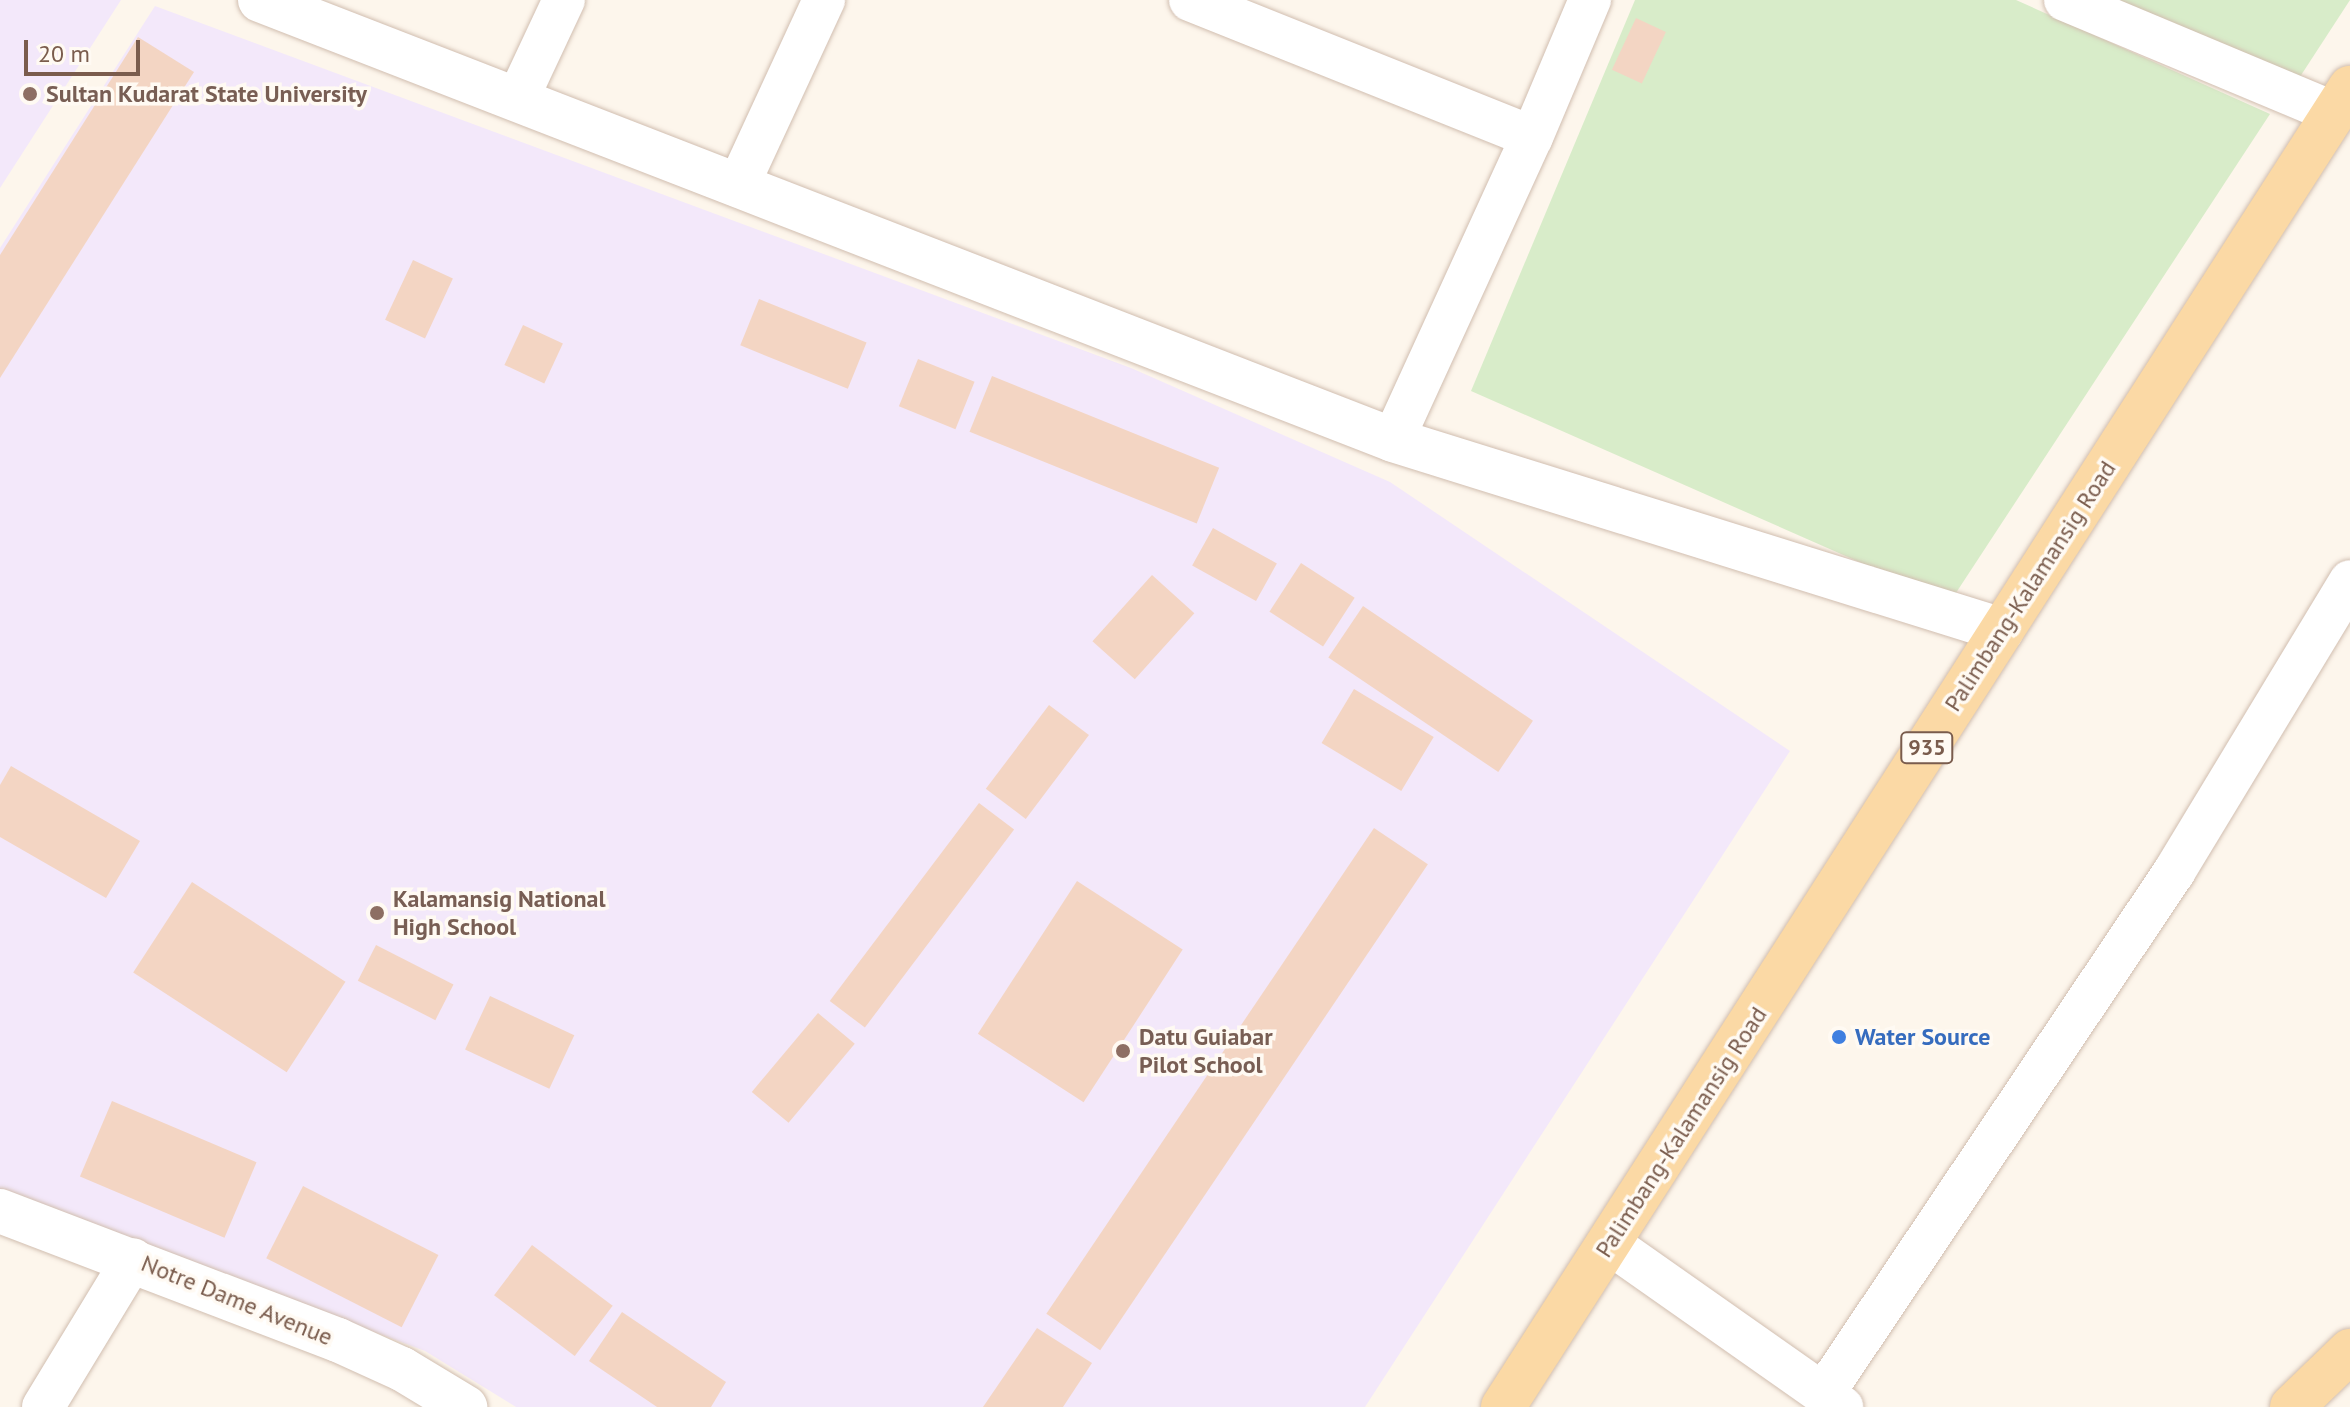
<!DOCTYPE html>
<html>
<head>
<meta charset="utf-8">
<style>
  body { margin:0 }
  #map { position:relative; width:2350px; height:1407px; overflow:hidden; background:#fdf6ec; font-family:"PT Sans",sans-serif }
  div>[style] { position:absolute }
  [style*='--x'] { left:calc(var(--x)*1px); top:calc(var(--y)*1px); width:calc(var(--w)*1px); rotate:calc(var(--a)*1deg) }
  .education>* { inset:0; background:#f3e8fa }
  .green>* { inset:0; background:#d8ecc9 }
  .building>* { inset:0; background:#f3d5c3; transform-origin:0 0 }
  .roads { filter:drop-shadow(0 0 2px #d1beb0) drop-shadow(0 0 2px #d1beb0) }
  .minor>* { height:42px; margin:-21px; padding:0 21px; transform-origin:21px; border-radius:21px; background:#fff }
  .tertiary>* { height:44px; margin:-22px; padding:0 22px; transform-origin:22px; border-radius:22px; background:#fff }
  .primary>* { height:44px; margin:-22px; padding:0 22px; transform-origin:22px; border-radius:22px; background:#fbd9a5 }
  .dots>* { width:22px; height:22px; translate:-50% -50%; box-sizing:border-box; border:4px solid #fffaf3; border-radius:50% }
  span { translate:-50% -50%; white-space:nowrap; text-align:center; line-height:1.15; -webkit-text-stroke:7px #fffaf3; paint-order:stroke }
  .shield-label span { padding:2px 6px; background:#fffaf3; border:2px solid; border-radius:6px; -webkit-text-stroke-width:0 }
  .shield-label { font-size:22px; color:#7a5c4d; font-weight:700 }
  .education-label { font-size:24px; color:#785e54; font-weight:700 }
  .left { translate:0 -50%; text-align:left }
  .street-label { font-size:24px; color:#7a5c4d }
  .shop-label { font-size:24px; color:#366cbe; font-weight:700 }
  .scale { position:absolute; left:24px; top:40px; width:116px; height:36px; box-sizing:border-box; border:4px solid #7a5c4d; border-top:0; padding-left:10px; font-size:24px; line-height:28px; white-space:nowrap; color:#7a5c4d; -webkit-text-stroke:6px #fffaf3; paint-order:stroke }
</style>
</head>
<body>
<div id="map">
  <div class="education">
    <i style="clip-path:polygon(0 0,121px 0,0 188px)"></i>
    <i style="clip-path:polygon(155px 6px,1131px 368px,1390px 482px,1790px 751px,1365px 1407px,516px 1407px,425px 1351px,0 1192px,0 248px)"></i>
  </div>
  <div class="green">
    <i style="clip-path:polygon(1635px 0,2016px 0,2270px 114px,1950px 602px,1471px 391px)"></i>
    <i style="clip-path:polygon(2090px 0,2350px 0,2294px 86px)"></i>
  </div>
  <div class="building">
    <i style="left:1636px;top:18px;width:33px;height:57px;rotate:25deg"></i>
    <i style="clip-path:polygon(138px 37px,194px 72px,0 378px,0 255px)"></i>
    <i style="left:413px;top:260px;width:44px;height:66px;rotate:25deg"></i>
    <i style="left:759px;top:299px;width:116px;height:50px;rotate:22deg"></i>
    <i style="left:523px;top:325px;width:44px;height:44px;rotate:25deg"></i>
    <i style="left:918px;top:359px;width:61px;height:51px;rotate:22deg"></i>
    <i style="left:992px;top:376px;width:245px;height:60px;rotate:22deg"></i>
    <i style="left:1213px;top:528px;width:73px;height:43px;rotate:29deg"></i>
    <i style="left:1301px;top:563px;width:64px;height:58px;rotate:33deg"></i>
    <i style="left:1152px;top:575px;width:57px;height:89px;rotate:42deg"></i>
    <i style="left:1363px;top:606px;width:205px;height:62px;rotate:34deg"></i>
    <i style="left:1354px;top:689px;width:93px;height:63px;rotate:31deg"></i>
    <i style="left:1049px;top:705px;width:50px;height:105px;rotate:37deg"></i>
    <i style="clip-path:polygon(11px 766px,140px 841px,106px 898px,0 837px,0 785px)"></i>
    <i style="left:979px;top:803px;width:44px;height:248px;rotate:37deg"></i>
    <i style="left:1374px;top:828px;width:65px;height:586px;rotate:34deg"></i>
    <i style="left:1077px;top:881px;width:126px;height:182px;rotate:33deg"></i>
    <i style="left:192px;top:882px;width:183px;height:108px;rotate:33deg"></i>
    <i style="left:376px;top:945px;width:87px;height:40px;rotate:27deg"></i>
    <i style="left:490px;top:996px;width:93px;height:59px;rotate:25deg"></i>
    <i style="left:818px;top:1013px;width:48px;height:103px;rotate:40deg"></i>
    <i style="left:112px;top:1101px;width:157px;height:82px;rotate:23deg"></i>
    <i style="left:303px;top:1186px;width:152px;height:81px;rotate:27deg"></i>
    <i style="left:532px;top:1245px;width:101px;height:63px;rotate:37deg"></i>
    <i style="clip-path:polygon(622px 1312px,726px 1382px,711px 1407px,657px 1407px,589px 1361px)"></i>
    <i style="clip-path:polygon(1037px 1328px,1092px 1363px,1063px 1407px,983px 1407px)"></i>
  </div>
  <div class="roads">
    <div class="minor">
      <i style="--x:1190;--y:0;--w:368;--a:21.8"></i>
      <i style="--x:2065;--y:0;--w:290;--a:22.7"></i>
      <i style="--x:518;--y:98;--w:108;--a:-64.9"></i>
      <i style="--x:738;--y:186;--w:205;--a:-65.2"></i>
      <i style="--x:1393;--y:440;--w:333;--a:-65.4"></i>
      <i style="--x:1532;--y:137;--w:149;--a:-67.1"></i>
      <i style="--x:1610;--y:1244;--w:284;--a:35.1"></i>
      <i style="--x:1824;--y:1393;--w:628;--a:-56.11"></i>
      <i style="--x:2174;--y:872;--w:340;--a:-58.8"></i>
      <i style="--x:43;--y:1407;--w:173;--a:-58.7"></i>
    </div>
    <div class="tertiary">
      <i style="--x:260;--y:0;--w:1215;--a:21.22"></i>
      <i style="--x:1393;--y:440;--w:638;--a:17.33"></i>
      <i style="--x:0;--y:1211;--w:362;--a:20.9"></i>
      <i style="--x:338;--y:1340;--w:70;--a:24.4"></i>
      <i style="--x:402;--y:1369;--w:74;--a:31.1"></i>
    </div>
    <div class="primary">
      <i style="--x:1503;--y:1407;--w:1568;--a:-57.29"></i>
      <i style="--x:2292;--y:1407;--w:81;--a:-44"></i>
    </div>
  </div>
  <div class="dots">
    <i style="left:30px;top:94px;background:#8d6e63"></i>
    <i style="left:377px;top:913px;background:#8d6e63"></i>
    <i style="left:1839px;top:1037px;background:#3f7fe0"></i>
    <i style="left:1123px;top:1051px;background:#8d6e63"></i>
  </div>
  <div class="shield-label">
    <span style="left:1927px;top:748px">935</span>
  </div>
  <div class="education-label">
    <span class="left" style="left:46px;top:94px">Sultan Kudarat State University</span>
    <span class="left" style="left:393px;top:913px">Kalamansig National<br>High School</span>
    <span class="left" style="left:1139px;top:1051px">Datu Guiabar<br>Pilot School</span>
  </div>
  <div class="street-label">
    <span style="left:2030px;top:586px;rotate:-57deg">Palimbang-Kalamansig Road</span>
    <span style="left:1681px;top:1132px;rotate:-57deg">Palimbang-Kalamansig Road</span>
    <span style="left:237px;top:1300px;rotate:22deg">Notre Dame Avenue</span>
  </div>
  <div class="shop-label">
    <span class="left" style="left:1855px;top:1037px">Water Source</span>
  </div>
  <div class="scale">20 m</div>
</div>
</body>
</html>
